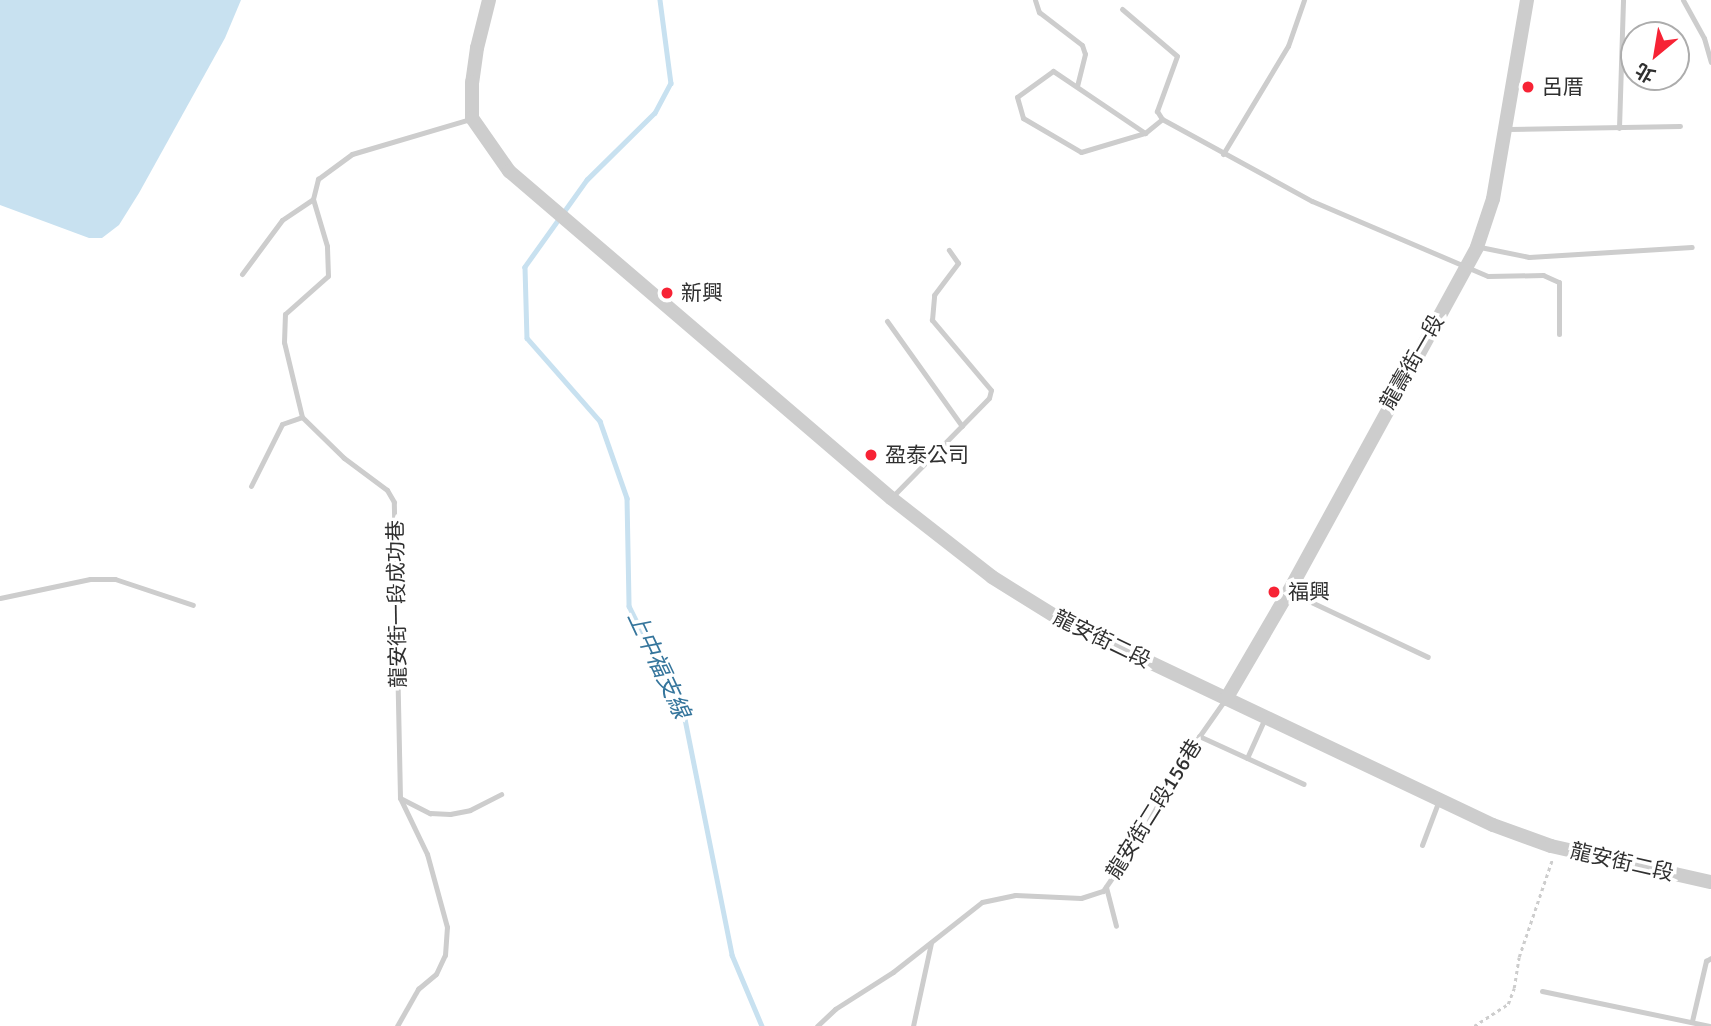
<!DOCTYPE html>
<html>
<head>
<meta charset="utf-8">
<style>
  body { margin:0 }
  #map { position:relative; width:1711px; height:1026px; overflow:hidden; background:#fff; font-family:Signika,"Noto Sans TC",sans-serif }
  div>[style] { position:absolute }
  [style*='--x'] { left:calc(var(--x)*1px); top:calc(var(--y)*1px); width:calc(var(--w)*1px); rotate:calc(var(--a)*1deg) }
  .water>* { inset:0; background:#c8e1f0 }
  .stream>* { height:4.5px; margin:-2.25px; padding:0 2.25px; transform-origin:2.25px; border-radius:2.25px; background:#c8e1f0 }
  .path>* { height:2.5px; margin-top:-1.25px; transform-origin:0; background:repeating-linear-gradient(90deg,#cdcdcd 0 3.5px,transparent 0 7px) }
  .service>* { height:5px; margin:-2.5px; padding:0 2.5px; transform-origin:2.5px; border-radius:2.5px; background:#cdcdcd }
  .tertiary>* { height:14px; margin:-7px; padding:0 7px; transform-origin:7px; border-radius:7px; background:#cdcdcd }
  .dots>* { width:19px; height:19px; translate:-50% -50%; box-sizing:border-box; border:4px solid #fff; border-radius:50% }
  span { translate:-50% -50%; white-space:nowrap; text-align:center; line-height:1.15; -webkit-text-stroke:7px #fff; paint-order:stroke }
  .poi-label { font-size:21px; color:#303030 }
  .left { translate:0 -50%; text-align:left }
  .street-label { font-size:21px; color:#303030 }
  .water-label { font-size:23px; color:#35759c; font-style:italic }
  .north { position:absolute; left:1620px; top:21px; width:70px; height:70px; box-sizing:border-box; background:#fff; border:2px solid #acacac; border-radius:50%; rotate:210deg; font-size:19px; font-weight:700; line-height:28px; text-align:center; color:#303030 }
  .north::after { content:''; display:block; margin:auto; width:24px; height:32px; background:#f72335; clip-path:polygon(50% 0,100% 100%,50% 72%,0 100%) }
</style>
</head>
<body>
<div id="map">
  <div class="water">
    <i style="clip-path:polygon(0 0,241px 0,225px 38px,139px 193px,119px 225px,102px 238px,89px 238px,0 205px)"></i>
  </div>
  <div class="stream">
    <i style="--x:660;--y:0;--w:84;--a:82.5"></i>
    <i style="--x:671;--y:83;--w:34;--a:118"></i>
    <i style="--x:655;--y:113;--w:95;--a:135.4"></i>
    <i style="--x:587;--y:180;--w:107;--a:125.5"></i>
    <i style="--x:525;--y:267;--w:71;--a:88.4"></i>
    <i style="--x:527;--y:338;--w:111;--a:48.7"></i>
    <i style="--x:600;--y:421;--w:82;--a:70.7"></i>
    <i style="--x:627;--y:498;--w:108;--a:88.9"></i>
    <i style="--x:629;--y:606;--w:126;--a:63.6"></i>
    <i style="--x:685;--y:719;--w:241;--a:78.7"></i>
    <i style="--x:732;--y:955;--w:77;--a:67.1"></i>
  </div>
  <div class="path">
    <i style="--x:1474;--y:1026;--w:40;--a:-32.9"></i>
    <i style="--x:1508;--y:1004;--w:17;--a:-69"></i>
    <i style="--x:1514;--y:988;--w:31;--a:-81"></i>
    <i style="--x:1519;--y:957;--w:102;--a:-71.2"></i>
  </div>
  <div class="service">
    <i style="--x:1035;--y:0;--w:13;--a:72"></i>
    <i style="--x:1039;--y:12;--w:54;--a:37.5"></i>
    <i style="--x:1082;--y:45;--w:9;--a:72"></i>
    <i style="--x:1085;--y:54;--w:32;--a:104"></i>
    <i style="--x:1683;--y:0;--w:43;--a:61.1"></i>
    <i style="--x:1704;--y:38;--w:25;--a:74"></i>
    <i style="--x:1122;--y:9;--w:72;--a:40.5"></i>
    <i style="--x:1177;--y:56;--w:59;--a:110"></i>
    <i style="--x:1157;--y:111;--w:9;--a:58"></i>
    <i style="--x:1162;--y:119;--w:171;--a:28.7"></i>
    <i style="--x:1312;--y:201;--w:191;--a:23.1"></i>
    <i style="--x:1488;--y:276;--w:55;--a:-1"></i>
    <i style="--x:1543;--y:275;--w:17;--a:24"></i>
    <i style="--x:1559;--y:282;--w:52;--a:90"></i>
    <i style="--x:1619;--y:128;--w:128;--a:-88.2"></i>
    <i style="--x:1508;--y:129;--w:172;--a:-1"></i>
    <i style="--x:1145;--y:133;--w:111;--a:-146"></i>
    <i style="--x:1053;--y:71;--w:44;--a:144.2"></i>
    <i style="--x:1017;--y:97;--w:22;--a:74"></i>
    <i style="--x:1023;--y:118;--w:67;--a:30.4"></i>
    <i style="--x:1081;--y:152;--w:67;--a:-16.5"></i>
    <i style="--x:1145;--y:133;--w:22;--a:-39"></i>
    <i style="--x:1223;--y:154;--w:126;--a:-59"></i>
    <i style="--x:1288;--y:46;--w:49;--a:-70.8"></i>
    <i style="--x:1480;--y:247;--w:50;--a:11.5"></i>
    <i style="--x:1529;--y:257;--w:163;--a:-3.5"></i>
    <i style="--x:242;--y:274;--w:67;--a:-53.5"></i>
    <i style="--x:282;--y:220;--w:37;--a:-34"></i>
    <i style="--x:887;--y:321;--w:129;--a:54.5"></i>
    <i style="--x:251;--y:486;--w:69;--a:-63.4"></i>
    <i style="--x:282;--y:424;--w:21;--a:-19"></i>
    <i style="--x:891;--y:498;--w:140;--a:-45.6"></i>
    <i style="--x:989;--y:398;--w:8;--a:-76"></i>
    <i style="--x:991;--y:390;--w:92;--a:-130.1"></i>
    <i style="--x:932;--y:320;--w:25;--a:-85"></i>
    <i style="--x:934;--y:295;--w:40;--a:-53"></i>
    <i style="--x:958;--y:263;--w:16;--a:-125"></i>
    <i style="--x:1292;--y:593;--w:150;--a:25.2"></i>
    <i style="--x:0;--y:598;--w:92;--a:-11.9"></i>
    <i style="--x:90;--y:579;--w:25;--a:0"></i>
    <i style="--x:115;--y:579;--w:82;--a:18.4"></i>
    <i style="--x:1199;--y:736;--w:115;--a:24.6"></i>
    <i style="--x:1247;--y:758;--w:44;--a:-65.8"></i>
    <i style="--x:400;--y:798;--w:34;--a:27"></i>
    <i style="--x:430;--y:813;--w:20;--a:3"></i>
    <i style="--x:450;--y:814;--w:20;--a:-11"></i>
    <i style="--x:470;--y:810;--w:35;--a:-27"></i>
    <i style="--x:1422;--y:845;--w:48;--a:-69.3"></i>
    <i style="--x:1106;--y:887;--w:40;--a:75.6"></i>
    <i style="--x:1542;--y:991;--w:171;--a:11.8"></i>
    <i style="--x:1692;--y:1021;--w:62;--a:-76.9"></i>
    <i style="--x:1706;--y:961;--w:6;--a:-31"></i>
    <i style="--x:397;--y:1026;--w:43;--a:-60.4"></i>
    <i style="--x:418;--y:989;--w:23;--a:-40"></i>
    <i style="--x:436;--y:974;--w:21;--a:-65"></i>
    <i style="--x:445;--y:955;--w:28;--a:-86"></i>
    <i style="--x:447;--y:927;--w:76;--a:-105.3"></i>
    <i style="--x:427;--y:854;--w:62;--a:-115.7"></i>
    <i style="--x:400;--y:798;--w:296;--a:-91.2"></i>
    <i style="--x:394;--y:502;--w:14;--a:-120"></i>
    <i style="--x:387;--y:490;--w:54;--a:-143.3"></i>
    <i style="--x:344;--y:458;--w:59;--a:-135.7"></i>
    <i style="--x:302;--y:417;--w:77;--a:-103.5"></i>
    <i style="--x:284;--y:342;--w:28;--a:-88"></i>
    <i style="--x:285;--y:314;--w:57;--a:-41.5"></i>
    <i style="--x:328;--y:276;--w:30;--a:-92"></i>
    <i style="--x:327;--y:246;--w:49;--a:-106.6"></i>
    <i style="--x:313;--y:199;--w:21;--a:-76"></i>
    <i style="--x:318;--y:179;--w:42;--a:-36.3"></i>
    <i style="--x:352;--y:154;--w:123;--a:-16.5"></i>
    <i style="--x:817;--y:1026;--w:25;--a:-43"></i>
    <i style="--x:835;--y:1009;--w:69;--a:-32.5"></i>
    <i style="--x:893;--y:972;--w:113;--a:-38.2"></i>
    <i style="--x:982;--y:902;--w:34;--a:-12"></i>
    <i style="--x:1015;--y:895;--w:66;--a:2.6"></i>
    <i style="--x:1081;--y:898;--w:23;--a:-18"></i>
    <i style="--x:1103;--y:891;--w:68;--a:-55.8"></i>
    <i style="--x:1141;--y:835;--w:85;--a:-61"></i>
    <i style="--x:1182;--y:761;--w:73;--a:-55"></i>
    <i style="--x:913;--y:1026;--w:85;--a:-77.8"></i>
  </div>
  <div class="tertiary">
    <i style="--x:489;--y:0;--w:49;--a:104"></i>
    <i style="--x:477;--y:48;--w:34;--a:98"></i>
    <i style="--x:472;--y:82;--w:36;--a:90"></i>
    <i style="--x:472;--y:118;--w:65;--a:55.1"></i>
    <i style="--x:509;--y:171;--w:503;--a:40.56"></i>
    <i style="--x:891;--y:498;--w:128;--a:38"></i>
    <i style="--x:992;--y:577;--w:81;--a:31.9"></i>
    <i style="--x:1061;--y:620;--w:478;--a:25.4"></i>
    <i style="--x:1493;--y:825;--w:62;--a:19.9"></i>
    <i style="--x:1551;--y:846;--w:164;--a:12.7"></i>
    <i style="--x:1226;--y:699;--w:125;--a:-59.7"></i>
    <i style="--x:1289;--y:591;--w:392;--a:-61.3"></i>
    <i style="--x:1477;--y:247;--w:51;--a:-71.6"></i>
    <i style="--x:1493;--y:199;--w:202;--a:-80.3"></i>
  </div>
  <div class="dots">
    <i style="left:1528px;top:87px;background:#f72335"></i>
    <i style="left:667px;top:293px;background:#f72335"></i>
    <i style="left:871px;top:455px;background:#f72335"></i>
    <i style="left:1274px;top:592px;background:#f72335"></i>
  </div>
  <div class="poi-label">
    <span class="left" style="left:1542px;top:87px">呂厝</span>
    <span class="left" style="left:681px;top:293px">新興</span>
    <span class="left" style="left:885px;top:455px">盈泰公司</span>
    <span class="left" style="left:1288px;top:592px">福興</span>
  </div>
  <div class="street-label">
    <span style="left:1412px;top:362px;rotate:-60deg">龍壽街一段</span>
    <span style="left:397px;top:604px;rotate:-91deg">龍安街一段成功巷</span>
    <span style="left:1102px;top:639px;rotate:26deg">龍安街二段</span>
    <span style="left:1154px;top:809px;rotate:-58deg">龍安街二段156巷</span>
    <span style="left:1622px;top:862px;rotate:13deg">龍安街二段</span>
  </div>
  <div class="water-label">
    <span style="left:658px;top:665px;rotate:65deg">上中福支線</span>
  </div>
  <div class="north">北</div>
</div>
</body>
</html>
